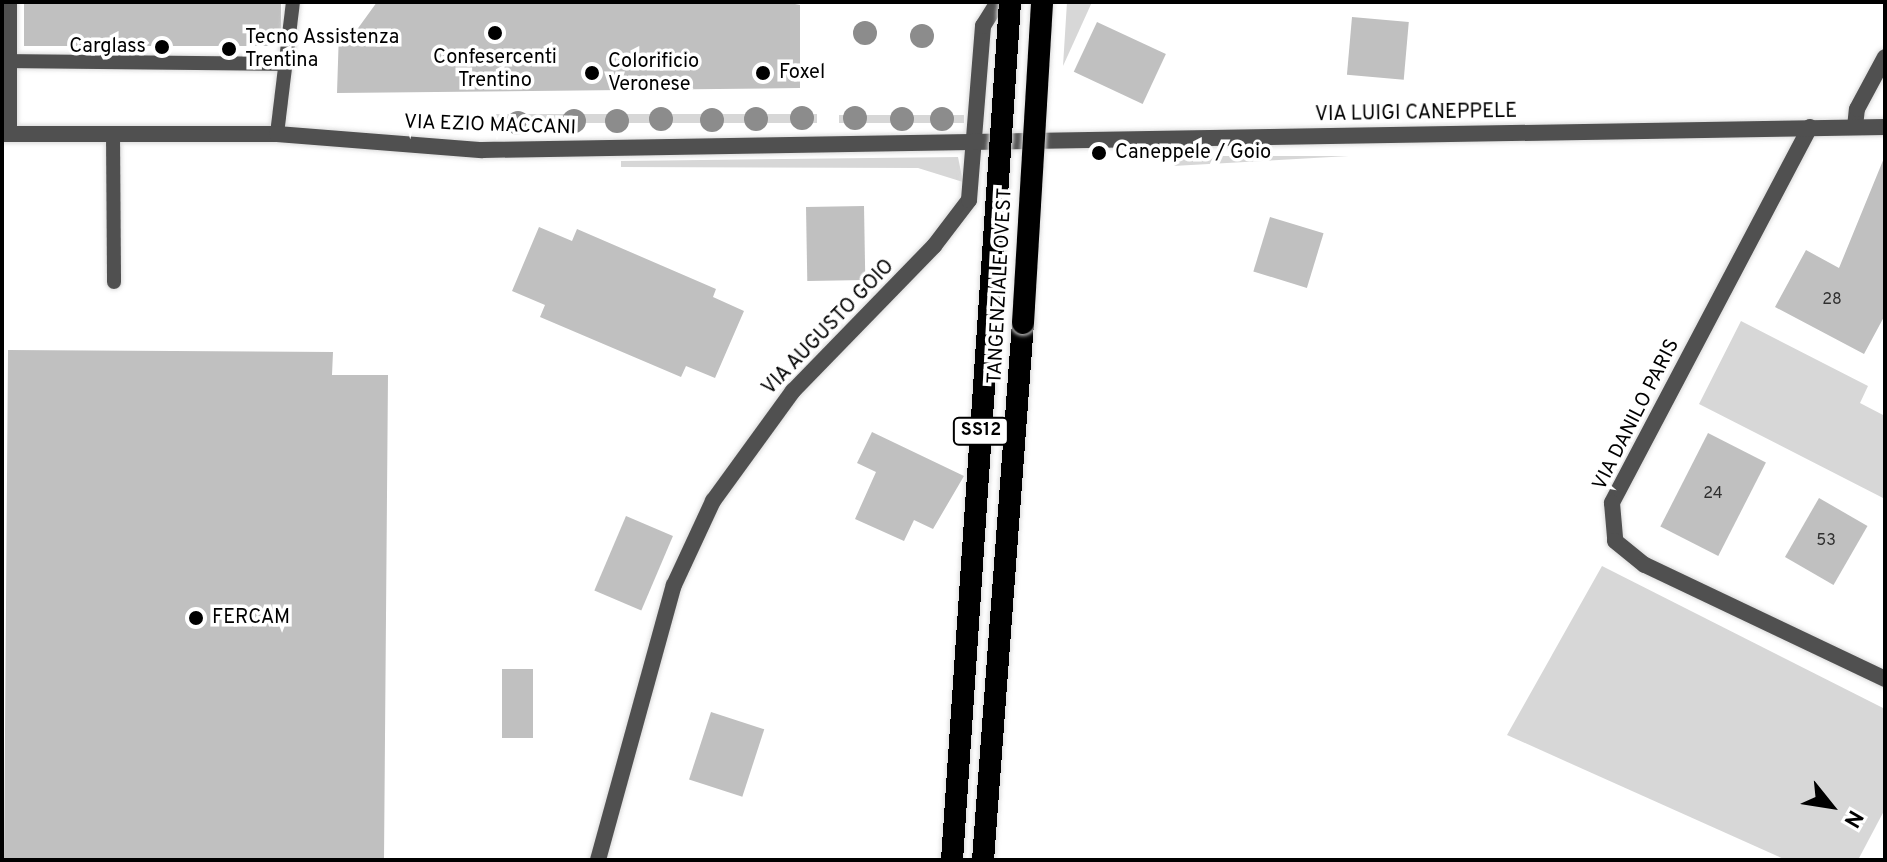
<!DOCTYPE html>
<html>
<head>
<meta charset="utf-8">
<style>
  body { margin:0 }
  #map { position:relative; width:1887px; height:862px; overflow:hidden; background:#fff; font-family:Overpass,sans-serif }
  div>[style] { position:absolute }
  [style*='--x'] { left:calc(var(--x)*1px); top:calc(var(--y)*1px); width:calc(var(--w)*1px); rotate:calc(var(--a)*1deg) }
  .green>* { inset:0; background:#d7d7d7; transform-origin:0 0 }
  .building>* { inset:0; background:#c0c0c0; transform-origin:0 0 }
  .roads { filter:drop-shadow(0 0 2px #dbdbdb) drop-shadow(0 0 2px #dbdbdb) }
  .service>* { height:14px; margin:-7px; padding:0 7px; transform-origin:7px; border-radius:7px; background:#505050 }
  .minor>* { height:16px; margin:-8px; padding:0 8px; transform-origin:8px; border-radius:8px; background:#505050 }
  .tertiary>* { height:16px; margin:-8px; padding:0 8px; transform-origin:8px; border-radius:8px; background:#505050 }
  .trunk>* { height:22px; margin:-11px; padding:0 11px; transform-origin:11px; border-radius:11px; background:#000 }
  .bridges { filter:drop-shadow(0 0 2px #dbdbdb) drop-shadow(0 0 2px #dbdbdb) }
  .trunk-bridge>* { height:22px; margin:-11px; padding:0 11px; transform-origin:11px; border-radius:11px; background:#000 }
  .trees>* { width:24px; height:24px; margin:-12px; border-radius:50%; background:#8c8c8c }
  .dots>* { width:22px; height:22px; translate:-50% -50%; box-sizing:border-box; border:4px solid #fff; border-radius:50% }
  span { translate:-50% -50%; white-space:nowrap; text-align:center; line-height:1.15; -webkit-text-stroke:7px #fff; paint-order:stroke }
  .number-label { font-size:16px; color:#303030 }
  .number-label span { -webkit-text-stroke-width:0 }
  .shield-label span { padding:2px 6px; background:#fff; border:2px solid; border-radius:6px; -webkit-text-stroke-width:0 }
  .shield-label { font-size:18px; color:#000; font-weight:700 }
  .poi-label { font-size:20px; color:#000 }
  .left { translate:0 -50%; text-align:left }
  .right { translate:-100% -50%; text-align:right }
  .street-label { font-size:20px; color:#000 }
  .frame { position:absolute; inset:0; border:4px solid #000; pointer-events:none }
  .north { position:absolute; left:1791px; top:766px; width:80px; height:80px; -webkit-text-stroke:6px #fff; paint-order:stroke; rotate:120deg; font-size:22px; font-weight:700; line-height:32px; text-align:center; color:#000 }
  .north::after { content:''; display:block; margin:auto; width:28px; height:36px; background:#000; clip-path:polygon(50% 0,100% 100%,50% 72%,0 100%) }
</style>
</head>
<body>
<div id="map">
  <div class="green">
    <i style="clip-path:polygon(1067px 2px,1092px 2px,1063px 66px)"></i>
    <i style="left:817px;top:114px;width:9px;height:324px;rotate:90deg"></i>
    <i style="left:839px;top:115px;width:125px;height:8px"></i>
    <i style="clip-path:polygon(1173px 156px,1349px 156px,1173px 166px)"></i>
    <i style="clip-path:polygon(958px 157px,963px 182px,918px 168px,621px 167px,621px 161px)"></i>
    <i style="clip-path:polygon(1741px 321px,1868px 386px,1860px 403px,1885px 416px,1885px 499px,1699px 404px)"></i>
    <i style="clip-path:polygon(1602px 566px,1885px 709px,1885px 809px,1858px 860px,1786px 860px,1507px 735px)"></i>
  </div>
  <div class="building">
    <i style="left:24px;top:2px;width:257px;height:44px"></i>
    <i style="clip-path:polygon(377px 2px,785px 2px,800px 5px,800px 88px,337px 93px,339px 31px,356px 31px)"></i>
    <i style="left:1352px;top:17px;width:57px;height:58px;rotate:5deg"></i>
    <i style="left:1097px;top:22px;width:76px;height:55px;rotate:25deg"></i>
    <i style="clip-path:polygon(1884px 158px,1885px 315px,1864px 354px,1775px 307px,1806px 250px,1839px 268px)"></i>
    <i style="left:864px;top:206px;width:74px;height:58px;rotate:89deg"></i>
    <i style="left:1270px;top:217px;width:56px;height:57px;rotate:17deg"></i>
    <i style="clip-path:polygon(539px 227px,572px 241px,577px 229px,716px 289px,713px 297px,744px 311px,715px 378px,686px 366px,681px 377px,540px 317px,545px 305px,512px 291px)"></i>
    <i style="clip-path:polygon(8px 350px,333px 352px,332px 375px,388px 375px,384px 860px,4px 860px)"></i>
    <i style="clip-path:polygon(872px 432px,964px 476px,933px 529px,914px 520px,904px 541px,855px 519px,876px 472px,857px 463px)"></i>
    <i style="left:1708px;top:433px;width:65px;height:105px;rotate:27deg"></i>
    <i style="left:1819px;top:498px;width:56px;height:68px;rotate:30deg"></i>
    <i style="left:626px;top:516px;width:51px;height:81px;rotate:23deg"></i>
    <i style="left:502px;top:669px;width:31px;height:69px"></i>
    <i style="left:711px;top:712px;width:56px;height:71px;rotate:18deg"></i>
  </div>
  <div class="roads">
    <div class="service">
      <i style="--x:9;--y:61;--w:277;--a:0.6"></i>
      <i style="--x:113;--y:133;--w:149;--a:89.6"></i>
      <i style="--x:10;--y:134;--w:132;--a:-90"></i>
      <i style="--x:277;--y:134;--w:133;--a:-83.1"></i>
    </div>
    <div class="minor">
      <i style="--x:1810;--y:127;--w:425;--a:117.8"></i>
      <i style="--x:1612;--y:503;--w:38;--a:85"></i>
      <i style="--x:1615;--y:541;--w:38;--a:39"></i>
      <i style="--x:1645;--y:565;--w:266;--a:25.4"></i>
      <i style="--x:1855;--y:127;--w:18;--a:-84"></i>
      <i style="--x:1857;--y:109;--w:59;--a:-61.7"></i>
      <i style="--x:598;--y:860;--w:285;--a:-74.6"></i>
      <i style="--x:674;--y:585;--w:93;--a:-65.1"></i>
      <i style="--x:713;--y:501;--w:136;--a:-54"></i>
      <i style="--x:793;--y:391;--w:202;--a:-45.8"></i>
      <i style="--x:934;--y:246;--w:58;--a:-52.7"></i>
      <i style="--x:969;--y:200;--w:175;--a:-85.4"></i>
      <i style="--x:983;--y:26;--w:28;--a:-58"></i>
    </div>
    <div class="tertiary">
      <i style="--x:2;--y:134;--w:275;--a:0"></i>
      <i style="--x:277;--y:134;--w:206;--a:4.5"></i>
      <i style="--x:482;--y:150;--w:1403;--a:-0.94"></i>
    </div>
    <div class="trunk">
      <i style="--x:983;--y:860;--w:538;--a:-85.74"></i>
    </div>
  </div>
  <div class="bridges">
    <div class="trunk-bridge">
      <i style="--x:1023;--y:323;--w:322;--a:-86.6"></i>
      <i style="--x:952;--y:860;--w:860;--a:-86.13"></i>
    </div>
  </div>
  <div class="trees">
    <i style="left:865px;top:33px"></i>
    <i style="left:922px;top:36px"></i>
    <i style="left:802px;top:118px"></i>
    <i style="left:855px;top:118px"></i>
    <i style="left:661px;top:119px"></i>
    <i style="left:756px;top:119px"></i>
    <i style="left:902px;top:119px"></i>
    <i style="left:942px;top:119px"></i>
    <i style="left:712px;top:120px"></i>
    <i style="left:574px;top:121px"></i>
    <i style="left:617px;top:121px"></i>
    <i style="left:518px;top:123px"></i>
  </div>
  <div class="dots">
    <i style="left:495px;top:33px;background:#000"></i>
    <i style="left:162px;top:47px;background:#000"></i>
    <i style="left:229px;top:49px;background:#000"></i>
    <i style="left:592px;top:73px;background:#000"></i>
    <i style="left:763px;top:73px;background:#000"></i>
    <i style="left:1099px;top:153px;background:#000"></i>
    <i style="left:196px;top:618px;background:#000"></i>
  </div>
  <div class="number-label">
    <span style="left:1832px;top:300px">28</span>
    <span style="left:1713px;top:494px">24</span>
    <span style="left:1826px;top:541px">53</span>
  </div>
  <div class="shield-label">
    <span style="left:981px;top:431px">SS12</span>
  </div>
  <div class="poi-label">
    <span class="left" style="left:245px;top:50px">Tecno Assistenza<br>Trentina</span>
    <span class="right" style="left:146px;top:47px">Carglass</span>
    <span style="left:495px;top:70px">Confesercenti<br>Trentino</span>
    <span class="left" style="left:608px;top:74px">Colorificio<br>Veronese</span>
    <span class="left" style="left:779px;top:73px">Foxel</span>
    <span class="left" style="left:1115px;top:153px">Caneppele / Goio</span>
    <span class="left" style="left:212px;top:618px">FERCAM</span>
  </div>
  <div class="street-label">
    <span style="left:1416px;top:114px;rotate:-1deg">VIA LUIGI CANEPPELE</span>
    <span style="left:490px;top:126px;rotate:2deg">VIA EZIO MACCANI</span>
    <span style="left:1001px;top:286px;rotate:-87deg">TANGENZIALE OVEST</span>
    <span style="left:829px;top:328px;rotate:-46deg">VIA AUGUSTO GOIO</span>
    <span style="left:1637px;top:415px;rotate:-63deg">VIA DANILO PARIS</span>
  </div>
  <div class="frame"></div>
  <div class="north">N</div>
</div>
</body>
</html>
